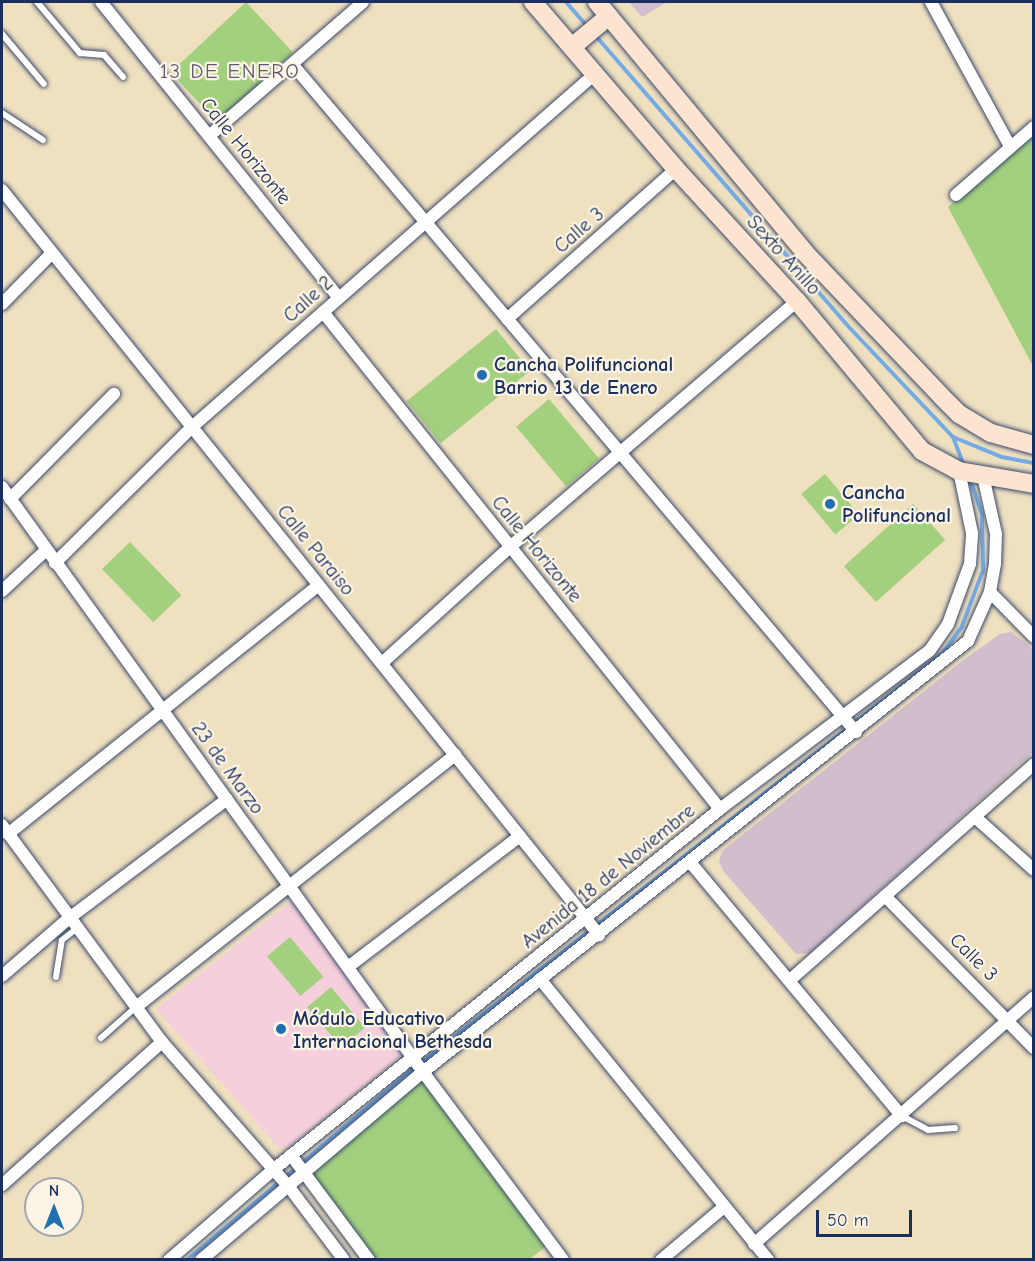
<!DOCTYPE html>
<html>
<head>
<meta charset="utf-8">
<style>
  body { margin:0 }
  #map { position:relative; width:1035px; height:1261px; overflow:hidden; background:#efe0c0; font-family:"Comic Neue",sans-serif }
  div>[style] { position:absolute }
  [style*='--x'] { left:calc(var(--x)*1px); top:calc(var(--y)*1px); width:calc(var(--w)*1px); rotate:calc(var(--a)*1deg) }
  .built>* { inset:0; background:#f5cfdb }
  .industrial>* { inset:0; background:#d1bdcc }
  .green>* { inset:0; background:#a3d07e; transform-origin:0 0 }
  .stream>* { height:4px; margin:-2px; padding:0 2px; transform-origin:2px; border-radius:2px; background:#75abe3 }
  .roads { filter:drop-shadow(0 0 2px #3b4a6d) drop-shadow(0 0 2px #3b4a6d) }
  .lane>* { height:6px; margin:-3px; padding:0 3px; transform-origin:3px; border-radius:3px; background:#fff }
  .street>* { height:12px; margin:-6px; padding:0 6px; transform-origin:6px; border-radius:6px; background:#fff }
  .secondary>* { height:18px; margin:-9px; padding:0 9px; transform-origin:9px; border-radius:9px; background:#fde4d1 }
  .dots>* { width:16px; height:16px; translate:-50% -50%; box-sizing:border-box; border:3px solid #fcf5e5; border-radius:50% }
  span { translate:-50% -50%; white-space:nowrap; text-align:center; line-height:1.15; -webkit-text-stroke:4.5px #fcf5e5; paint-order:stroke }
  .street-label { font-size:20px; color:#1b2f5e }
  .poi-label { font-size:20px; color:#1b2f5e; font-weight:700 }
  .left { translate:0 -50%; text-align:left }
  .neighbourhood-label { font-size:21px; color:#605872; letter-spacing:1.5px }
  .frame { position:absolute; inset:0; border:3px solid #1b2f5e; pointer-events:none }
  .north { position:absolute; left:24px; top:1177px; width:60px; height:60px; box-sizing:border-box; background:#fcf5e5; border:2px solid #a2a6af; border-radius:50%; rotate:0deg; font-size:16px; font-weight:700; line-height:24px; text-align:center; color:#1b2f5e }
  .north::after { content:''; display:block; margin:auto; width:21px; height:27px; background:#1f6fb2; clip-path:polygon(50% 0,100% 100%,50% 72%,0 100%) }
  .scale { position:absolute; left:816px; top:1210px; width:96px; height:27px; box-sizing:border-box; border:3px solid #1b2f5e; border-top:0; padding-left:8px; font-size:18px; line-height:21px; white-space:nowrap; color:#1b2f5e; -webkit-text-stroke:4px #fcf5e5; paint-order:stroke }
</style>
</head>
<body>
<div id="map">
  <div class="built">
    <i style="clip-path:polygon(293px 900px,402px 1048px,400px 1056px,290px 1146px,279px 1148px,156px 1009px)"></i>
  </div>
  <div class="industrial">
    <i style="clip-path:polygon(629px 2px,667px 2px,642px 17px)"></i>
    <i style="clip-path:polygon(1011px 632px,1033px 649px,1033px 752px,810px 953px,796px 954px,724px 872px,719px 862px,722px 851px,966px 658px,1000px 634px)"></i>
  </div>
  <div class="green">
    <i style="left:246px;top:2px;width:69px;height:103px;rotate:47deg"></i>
    <i style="clip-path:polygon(1033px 135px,1033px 366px,948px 207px)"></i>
    <i style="left:496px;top:329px;width:54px;height:115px;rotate:51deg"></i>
    <i style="left:549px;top:399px;width:78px;height:43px;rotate:50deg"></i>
    <i style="left:825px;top:474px;width:53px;height:31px;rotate:50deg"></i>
    <i style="left:913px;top:504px;width:48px;height:93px;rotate:48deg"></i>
    <i style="left:130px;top:542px;width:74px;height:39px;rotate:46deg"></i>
    <i style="left:290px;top:937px;width:52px;height:30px;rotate:50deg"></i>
    <i style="left:331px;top:987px;width:53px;height:31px;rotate:50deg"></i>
    <i style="clip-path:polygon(416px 1073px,550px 1243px,530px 1259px,370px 1259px,308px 1178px)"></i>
  </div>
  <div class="stream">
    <i style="--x:566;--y:2;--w:33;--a:49"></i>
    <i style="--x:595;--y:35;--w:384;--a:49"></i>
    <i style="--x:847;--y:325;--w:154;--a:46.6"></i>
    <i style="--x:953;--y:437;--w:53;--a:22.2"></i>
    <i style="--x:1002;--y:457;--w:33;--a:11"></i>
    <i style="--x:953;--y:437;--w:26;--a:69"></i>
    <i style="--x:187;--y:1260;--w:293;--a:-40.2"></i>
    <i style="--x:411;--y:1071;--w:675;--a:-38.14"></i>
    <i style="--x:942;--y:654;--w:34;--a:-54"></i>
    <i style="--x:962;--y:626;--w:60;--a:-69.4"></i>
    <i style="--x:983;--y:570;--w:55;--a:-91"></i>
    <i style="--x:982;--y:515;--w:32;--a:-108"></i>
  </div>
  <div class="roads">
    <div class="lane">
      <i style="--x:37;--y:2;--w:67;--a:49.9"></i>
      <i style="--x:80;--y:53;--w:24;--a:5"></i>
      <i style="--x:104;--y:55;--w:29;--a:49"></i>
      <i style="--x:2;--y:34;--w:65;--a:50"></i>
      <i style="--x:2;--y:113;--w:49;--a:33.4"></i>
      <i style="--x:56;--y:977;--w:37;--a:-81"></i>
      <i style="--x:62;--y:940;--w:18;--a:-38"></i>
      <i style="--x:101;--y:1038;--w:47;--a:-41.5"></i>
      <i style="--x:902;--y:1116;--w:30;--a:28"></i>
      <i style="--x:928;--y:1130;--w:27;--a:-4"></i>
    </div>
    <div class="street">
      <i style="--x:101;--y:2;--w:378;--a:51.2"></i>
      <i style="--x:931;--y:2;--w:164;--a:61.3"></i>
      <i style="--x:293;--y:65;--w:873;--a:49.83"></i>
      <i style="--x:209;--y:136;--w:204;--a:-41"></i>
      <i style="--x:2;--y:190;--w:955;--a:51.29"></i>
      <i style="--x:956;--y:195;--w:103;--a:-41.1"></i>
      <i style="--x:2;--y:304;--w:71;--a:-45.6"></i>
      <i style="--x:323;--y:312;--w:636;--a:51.38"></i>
      <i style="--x:507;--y:319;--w:226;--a:-41.6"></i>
      <i style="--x:2;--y:487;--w:721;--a:54.26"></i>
      <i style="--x:423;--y:1072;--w:234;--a:53.3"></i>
      <i style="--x:10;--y:499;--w:148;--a:-45.3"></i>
      <i style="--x:55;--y:563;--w:193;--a:-44.8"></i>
      <i style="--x:192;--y:427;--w:537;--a:-41.23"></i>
      <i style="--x:2;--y:591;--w:59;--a:-42.9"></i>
      <i style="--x:990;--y:592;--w:63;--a:45.6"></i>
      <i style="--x:382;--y:663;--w:173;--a:-42.2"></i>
      <i style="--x:510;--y:547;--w:378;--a:-40.6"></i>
      <i style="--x:975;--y:817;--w:79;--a:41.9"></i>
      <i style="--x:2;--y:825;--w:270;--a:53.6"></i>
      <i style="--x:162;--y:1042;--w:193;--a:48.8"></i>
      <i style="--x:289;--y:1187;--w:91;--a:53"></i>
      <i style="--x:8;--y:834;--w:398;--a:-38.7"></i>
      <i style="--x:690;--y:862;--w:331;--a:50.2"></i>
      <i style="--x:885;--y:896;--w:213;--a:45.6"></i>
      <i style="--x:348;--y:967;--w:216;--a:-37.3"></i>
      <i style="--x:2;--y:976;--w:87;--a:-40.8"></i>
      <i style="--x:68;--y:919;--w:199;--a:-37"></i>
      <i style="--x:540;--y:979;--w:362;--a:50.9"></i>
      <i style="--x:790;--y:980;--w:326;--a:-41.5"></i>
      <i style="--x:136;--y:1007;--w:407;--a:-38.3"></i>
      <i style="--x:291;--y:1155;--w:131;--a:53.4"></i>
      <i style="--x:2;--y:1185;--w:215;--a:-41.8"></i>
      <i style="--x:754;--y:1244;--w:373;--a:-41.4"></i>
      <i style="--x:169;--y:1260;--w:138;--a:-40.9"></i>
      <i style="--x:273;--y:1170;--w:575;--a:-38.92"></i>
      <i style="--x:720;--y:809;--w:263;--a:-37.1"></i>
      <i style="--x:930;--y:650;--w:32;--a:-55"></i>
      <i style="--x:948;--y:624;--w:64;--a:-69.9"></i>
      <i style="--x:970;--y:564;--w:31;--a:-86"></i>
      <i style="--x:972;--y:533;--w:63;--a:-101.8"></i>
      <i style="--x:201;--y:1260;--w:291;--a:-40.3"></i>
      <i style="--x:423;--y:1072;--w:695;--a:-38.34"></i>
      <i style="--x:968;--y:641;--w:54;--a:-65.8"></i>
      <i style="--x:990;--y:592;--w:29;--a:-80"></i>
      <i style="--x:995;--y:563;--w:29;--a:-88"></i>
      <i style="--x:996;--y:534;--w:59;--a:-102.6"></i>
      <i style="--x:661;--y:1260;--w:82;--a:-40.1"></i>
    </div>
    <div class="secondary">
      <i style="--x:533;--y:2;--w:220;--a:49.4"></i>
      <i style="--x:676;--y:169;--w:179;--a:47.5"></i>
      <i style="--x:797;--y:301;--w:195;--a:50.2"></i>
      <i style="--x:922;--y:451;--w:42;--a:28.4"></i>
      <i style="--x:959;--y:471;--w:76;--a:9.8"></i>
      <i style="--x:597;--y:2;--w:327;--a:50.3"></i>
      <i style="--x:806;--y:254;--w:197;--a:46.4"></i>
      <i style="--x:942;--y:397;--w:24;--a:45"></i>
      <i style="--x:959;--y:414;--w:37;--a:31"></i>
      <i style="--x:991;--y:433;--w:45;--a:15.6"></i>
      <i style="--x:572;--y:47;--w:48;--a:-40"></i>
    </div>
  </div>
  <div class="dots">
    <i style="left:482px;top:375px;background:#1f6fb2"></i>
    <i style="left:830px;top:504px;background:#1f6fb2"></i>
    <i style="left:281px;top:1029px;background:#1f6fb2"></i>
  </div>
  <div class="street-label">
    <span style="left:246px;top:151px;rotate:51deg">Calle Horizonte</span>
    <span style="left:579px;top:230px;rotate:-41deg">Calle 3</span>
    <span style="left:784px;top:255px;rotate:48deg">Sexto Anillo</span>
    <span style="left:308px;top:299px;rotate:-42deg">Calle 2</span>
    <span style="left:537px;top:549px;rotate:51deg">Calle Horizonte</span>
    <span style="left:316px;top:550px;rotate:51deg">Calle Paraiso</span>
    <span style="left:228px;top:768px;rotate:54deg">23 de Marzo</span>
    <span style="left:608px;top:876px;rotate:-39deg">Avenida 18 de Noviembre</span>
    <span style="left:974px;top:957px;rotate:45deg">Calle 3</span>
  </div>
  <div class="poi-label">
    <span class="left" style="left:494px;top:376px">Cancha Polifuncional<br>Barrio 13 de Enero</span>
    <span class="left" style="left:842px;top:504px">Cancha<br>Polifuncional</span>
    <span class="left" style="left:293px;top:1030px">Módulo Educativo<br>Internacional Bethesda</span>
  </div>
  <div class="neighbourhood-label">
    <span style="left:230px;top:71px">13 DE ENERO</span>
  </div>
  <div class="frame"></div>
  <div class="north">N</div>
  <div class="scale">50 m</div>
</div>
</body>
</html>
